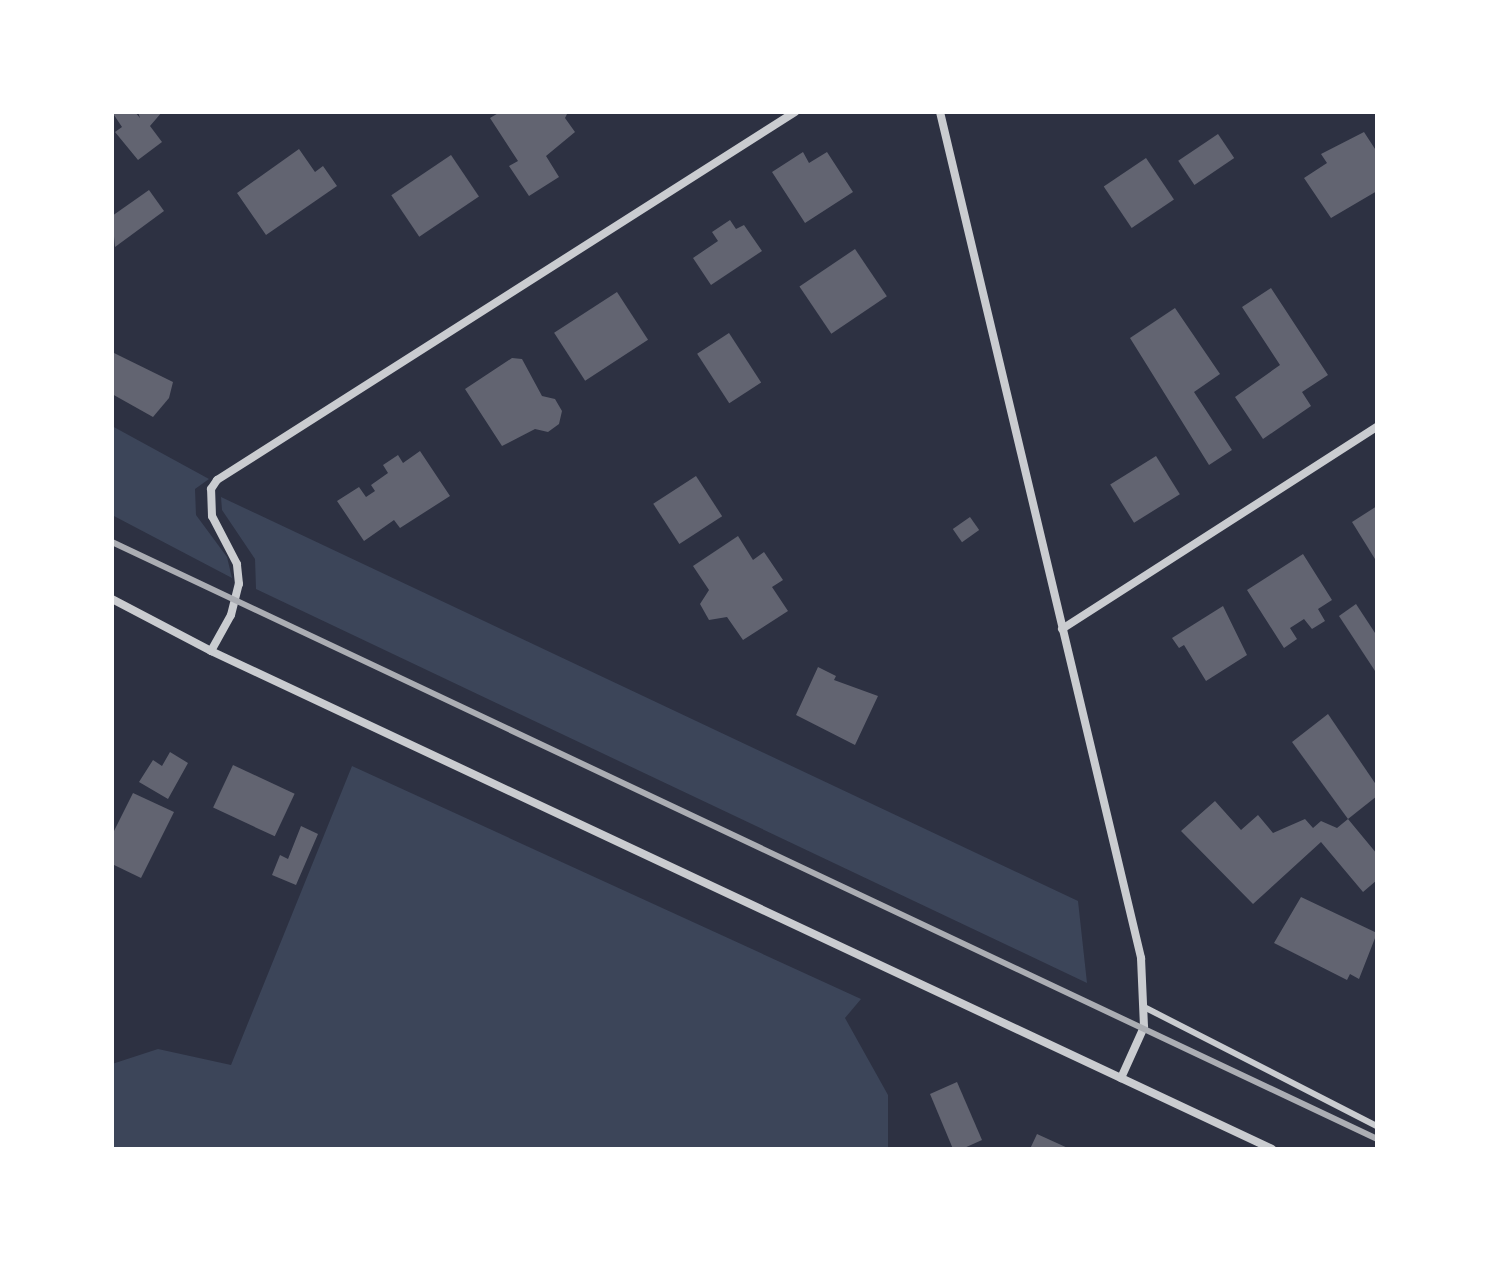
<!DOCTYPE html>
<html>
<head>
<meta charset="utf-8">
<style>
  body { margin:0 }
  #map { position:relative; width:1489px; height:1261px; overflow:hidden; background:#2d3142; font-family:"Public Sans",sans-serif }
  div>[style] { position:absolute }
  [style*='--x'] { left:calc(var(--x)*1px); top:calc(var(--y)*1px); width:calc(var(--w)*1px); rotate:calc(var(--a)*1deg) }
  .green>* { inset:0; background:#3c4559 }
  .building>* { inset:0; background:#626471; transform-origin:0 0 }
  .service>* { height:6px; margin:-3px; padding:0 3px; transform-origin:3px; border-radius:3px; background:#caccd0 }
  .minor>* { height:8px; margin:-4px; padding:0 4px; transform-origin:4px; border-radius:4px; background:#caccd0 }
  .rail>* { height:6px; margin:-3px; padding:0 3px; transform-origin:3px; border-radius:3px; background:#abadb3 }
  span { translate:-50% -50%; white-space:nowrap; text-align:center; line-height:1.15; -webkit-text-stroke:6px #fff; paint-order:stroke }
  .frame { position:absolute; inset:0; border:114px solid #fff; pointer-events:none }
</style>
</head>
<body>
<div id="map">
  <div class="green">
    <i style="clip-path:polygon(112px 426px,209px 479px,195px 489px,196px 515px,227px 557px,232px 578px,112px 515px)"></i>
    <i style="clip-path:polygon(221px 497px,1078px 901px,1087px 983px,256px 589px,255px 559px,222px 510px)"></i>
    <i style="clip-path:polygon(352px 766px,861px 999px,845px 1018px,888px 1095px,888px 1149px,112px 1149px,112px 1064px,158px 1049px,231px 1065px)"></i>
  </div>
  <div class="building">
    <i style="clip-path:polygon(112px 112px,135px 112px,140px 118px,138px 112px,162px 112px,150px 126px,162px 142px,138px 160px,115px 132px,122px 127px)"></i>
    <i style="clip-path:polygon(500px 112px,568px 112px,565px 118px,575px 132px,546px 156px,559px 177px,529px 196px,509px 166px,518px 161px,490px 118px)"></i>
    <i style="clip-path:polygon(1364px 132px,1377px 152px,1377px 191px,1331px 218px,1304px 178px,1327px 163px,1321px 154px)"></i>
    <i style="left:1218px;top:134px;width:29px;height:48px;rotate:56deg"></i>
    <i style="clip-path:polygon(299px 149px,315px 172px,323px 166px,337px 186px,266px 235px,237px 193px)"></i>
    <i style="clip-path:polygon(803px 152px,809px 163px,827px 152px,853px 192px,805px 223px,772px 172px)"></i>
    <i style="left:451px;top:155px;width:50px;height:72px;rotate:56deg"></i>
    <i style="left:1146px;top:158px;width:50px;height:51px;rotate:56deg"></i>
    <i style="clip-path:polygon(149px 190px,164px 211px,115px 247px,112px 216px)"></i>
    <i style="clip-path:polygon(730px 220px,736px 229px,744px 225px,762px 251px,711px 285px,693px 258px,718px 241px,712px 232px)"></i>
    <i style="left:855px;top:249px;width:57px;height:67px;rotate:56deg"></i>
    <i style="clip-path:polygon(1271px 288px,1328px 375px,1302px 392px,1311px 406px,1263px 439px,1235px 397px,1280px 365px,1242px 307px)"></i>
    <i style="left:617px;top:292px;width:57px;height:75px;rotate:57deg"></i>
    <i style="clip-path:polygon(1175px 308px,1220px 374px,1194px 392px,1232px 450px,1209px 465px,1130px 338px)"></i>
    <i style="left:729px;top:333px;width:59px;height:38px;rotate:57deg"></i>
    <i style="clip-path:polygon(114px 353px,173px 382px,169px 398px,153px 417px,112px 394px)"></i>
    <i style="clip-path:polygon(512px 358px,522px 359px,542px 396px,555px 399px,562px 411px,559px 424px,548px 432px,535px 429px,502px 446px,465px 389px)"></i>
    <i style="clip-path:polygon(420px 451px,450px 496px,400px 528px,394px 520px,364px 541px,337px 501px,359px 487px,366px 497px,375px 491px,371px 485px,388px 473px,383px 465px,398px 455px,403px 463px)"></i>
    <i style="left:1156px;top:456px;width:45px;height:54px;rotate:58deg"></i>
    <i style="left:696px;top:476px;width:48px;height:51px;rotate:57deg"></i>
    <i style="clip-path:polygon(1377px 506px,1377px 557px,1375px 559px,1352px 522px)"></i>
    <i style="left:970px;top:517px;width:16px;height:21px;rotate:55deg"></i>
    <i style="clip-path:polygon(738px 536px,753px 560px,764px 552px,783px 580px,772px 587px,788px 611px,743px 640px,727px 617px,709px 620px,700px 604px,709px 590px,693px 566px)"></i>
    <i style="clip-path:polygon(1303px 554px,1332px 600px,1318px 609px,1325px 621px,1312px 629px,1304px 619px,1290px 628px,1297px 639px,1284px 648px,1247px 590px)"></i>
    <i style="clip-path:polygon(1356px 604px,1377px 636px,1377px 674px,1339px 616px)"></i>
    <i style="clip-path:polygon(1223px 606px,1247px 655px,1206px 681px,1184px 645px,1179px 648px,1172px 638px)"></i>
    <i style="clip-path:polygon(818px 667px,836px 676px,834px 680px,878px 696px,855px 745px,796px 715px)"></i>
    <i style="clip-path:polygon(1328px 714px,1377px 786px,1377px 796px,1348px 819px,1292px 742px)"></i>
    <i style="clip-path:polygon(170px 752px,188px 763px,168px 799px,139px 782px,153px 760px,162px 766px)"></i>
    <i style="left:233px;top:765px;width:68px;height:47px;rotate:25deg"></i>
    <i style="clip-path:polygon(133px 793px,174px 812px,141px 878px,112px 864px,112px 835px)"></i>
    <i style="clip-path:polygon(1215px 801px,1241px 830px,1258px 815px,1273px 833px,1305px 819px,1313px 828px,1321px 821px,1337px 828px,1348px 819px,1377px 854px,1377px 880px,1363px 892px,1321px 842px,1253px 904px,1181px 831px)"></i>
    <i style="clip-path:polygon(301px 826px,318px 834px,296px 885px,272px 875px,280px 855px,288px 859px)"></i>
    <i style="clip-path:polygon(1301px 897px,1377px 933px,1359px 979px,1350px 974px,1347px 980px,1274px 943px)"></i>
    <i style="clip-path:polygon(957px 1082px,982px 1140px,962px 1149px,953px 1149px,930px 1094px)"></i>
    <i style="clip-path:polygon(1037px 1134px,1070px 1149px,1030px 1149px)"></i>
  </div>
  <div class="service">
    <i style="--x:1146;--y:1008;--w:259;--a:27.1"></i>
  </div>
  <div class="minor">
    <i style="--x:940;--y:112;--w:870;--a:76.63"></i>
    <i style="--x:1141;--y:958;--w:69;--a:87.5"></i>
    <i style="--x:1144;--y:1027;--w:56;--a:114.3"></i>
    <i style="--x:112;--y:599;--w:112;--a:27.7"></i>
    <i style="--x:211;--y:651;--w:1172;--a:25.14"></i>
    <i style="--x:1062;--y:629;--w:374;--a:-32.7"></i>
    <i style="--x:211;--y:651;--w:41;--a:-60.9"></i>
    <i style="--x:231;--y:615;--w:32;--a:-76"></i>
    <i style="--x:239;--y:584;--w:20;--a:-96"></i>
    <i style="--x:237;--y:564;--w:54;--a:-117.5"></i>
    <i style="--x:212;--y:516;--w:27;--a:-92"></i>
    <i style="--x:211;--y:489;--w:11;--a:-56"></i>
    <i style="--x:217;--y:480;--w:685;--a:-32.48"></i>
  </div>
  <div class="rail">
    <i style="--x:112;--y:542;--w:1399;--a:25.26"></i>
  </div>
  <div class="frame"></div>
</div>
</body>
</html>
